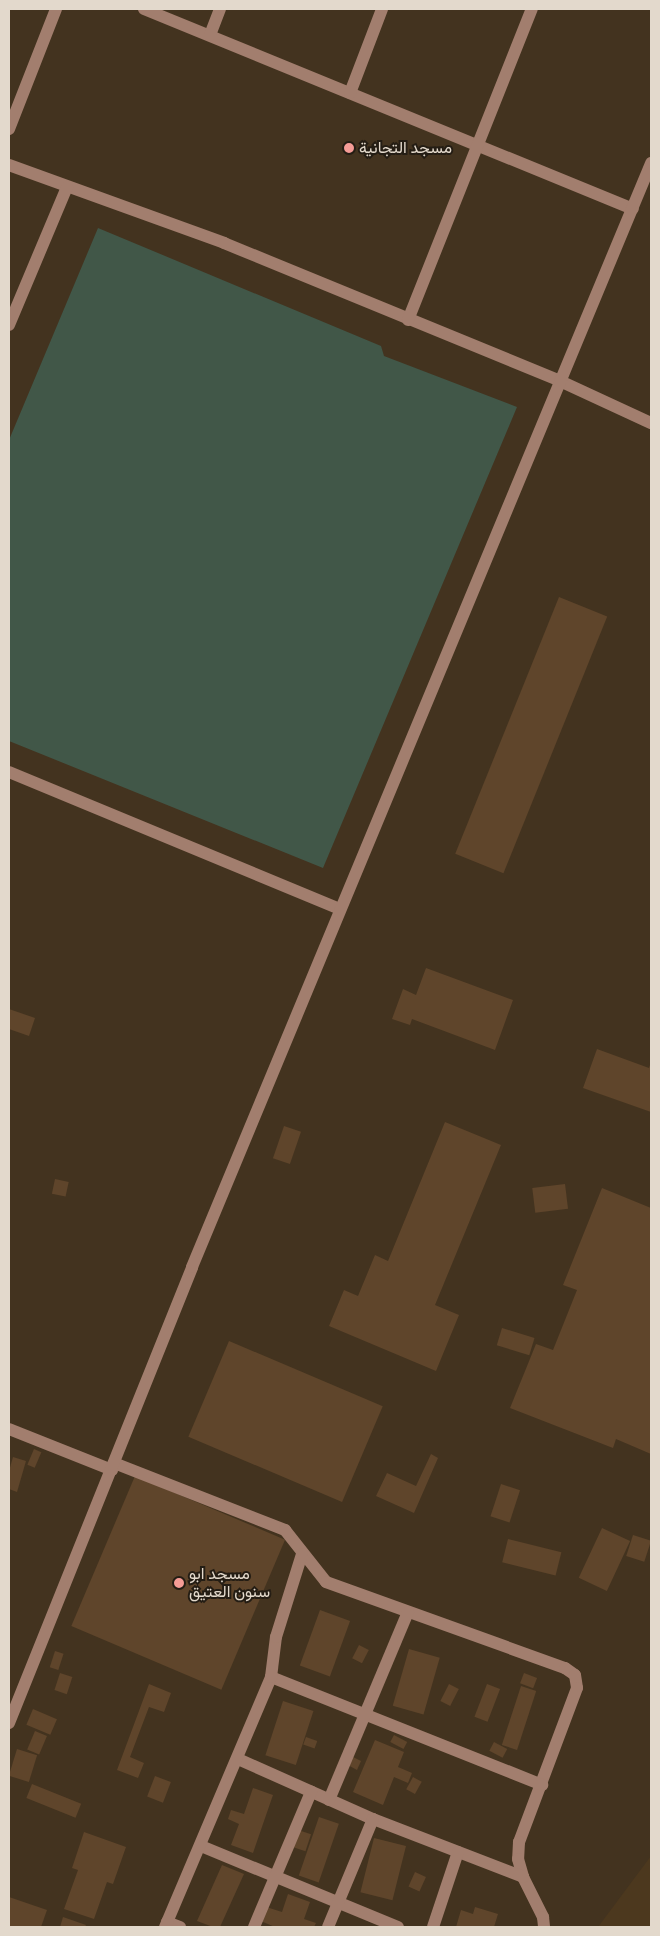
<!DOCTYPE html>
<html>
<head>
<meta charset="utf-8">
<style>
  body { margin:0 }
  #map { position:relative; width:660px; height:1936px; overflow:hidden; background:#43331f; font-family:Karla,Vazirmatn,sans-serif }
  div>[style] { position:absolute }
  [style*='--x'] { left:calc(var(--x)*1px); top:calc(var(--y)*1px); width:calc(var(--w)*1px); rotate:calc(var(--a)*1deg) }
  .built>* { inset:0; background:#4c381e }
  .green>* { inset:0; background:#415748 }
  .building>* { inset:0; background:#5f452b; transform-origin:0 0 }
  .minor>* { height:12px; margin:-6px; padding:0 6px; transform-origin:6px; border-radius:6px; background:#a27e6e }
  .dots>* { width:14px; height:14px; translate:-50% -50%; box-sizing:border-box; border:2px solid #241d14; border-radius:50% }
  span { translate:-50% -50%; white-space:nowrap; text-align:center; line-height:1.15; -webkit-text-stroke:4px #241d14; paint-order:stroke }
  .poi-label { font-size:16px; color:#e3d9cc }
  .left { translate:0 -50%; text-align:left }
  .frame { position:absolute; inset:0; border:10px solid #e3d9cc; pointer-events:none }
</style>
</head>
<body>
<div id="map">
  <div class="built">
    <i style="clip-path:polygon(651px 1856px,651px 1927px,598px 1927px)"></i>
  </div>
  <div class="green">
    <i style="clip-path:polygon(98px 228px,381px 346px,384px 356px,517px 407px,323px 868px,9px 741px,9px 440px)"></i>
  </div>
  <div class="building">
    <i style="left:559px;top:597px;width:52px;height:277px;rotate:22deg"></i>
    <i style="clip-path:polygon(426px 968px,513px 1000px,495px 1050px,412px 1019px,410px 1025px,392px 1019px,403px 989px,416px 995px)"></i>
    <i style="clip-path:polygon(9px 1009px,35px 1018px,29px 1036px,9px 1029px)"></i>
    <i style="clip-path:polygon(597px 1049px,649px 1068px,651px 1062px,651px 1112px,583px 1088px)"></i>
    <i style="clip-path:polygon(445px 1122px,501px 1145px,435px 1305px,459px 1315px,436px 1371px,329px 1326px,344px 1290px,358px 1296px,375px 1255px,388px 1261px)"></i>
    <i style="left:284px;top:1126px;width:18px;height:34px;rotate:19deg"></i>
    <i style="left:55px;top:1179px;width:14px;height:15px;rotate:12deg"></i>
    <i style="left:565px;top:1184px;width:25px;height:33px;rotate:83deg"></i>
    <i style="clip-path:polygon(602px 1188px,651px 1208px,651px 1454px,616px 1439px,613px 1448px,510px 1408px,536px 1344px,553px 1350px,577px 1290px,563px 1285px)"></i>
    <i style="left:502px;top:1328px;width:34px;height:18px;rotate:17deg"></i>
    <i style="left:229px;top:1341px;width:167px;height:104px;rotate:23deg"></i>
    <i style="left:34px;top:1449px;width:8px;height:17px;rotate:23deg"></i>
    <i style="clip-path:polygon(431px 1454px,438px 1458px,414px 1513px,376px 1496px,387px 1473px,416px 1486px)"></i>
    <i style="clip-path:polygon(13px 1457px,26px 1461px,17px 1492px,9px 1489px,9px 1471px)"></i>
    <i style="left:135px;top:1476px;width:163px;height:163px;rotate:23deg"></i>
    <i style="left:501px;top:1484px;width:20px;height:34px;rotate:18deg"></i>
    <i style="left:602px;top:1528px;width:31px;height:55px;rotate:25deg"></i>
    <i style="left:633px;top:1535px;width:19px;height:22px;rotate:18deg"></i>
    <i style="left:508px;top:1539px;width:55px;height:24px;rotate:14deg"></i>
    <i style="left:320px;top:1610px;width:32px;height:59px;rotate:20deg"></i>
    <i style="left:359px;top:1645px;width:11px;height:15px;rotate:27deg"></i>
    <i style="left:409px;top:1649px;width:32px;height:59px;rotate:16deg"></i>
    <i style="left:55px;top:1651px;width:9px;height:17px;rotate:18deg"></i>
    <i style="left:60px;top:1673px;width:13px;height:18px;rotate:18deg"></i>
    <i style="left:524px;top:1673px;width:14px;height:11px;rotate:21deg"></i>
    <i style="clip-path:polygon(149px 1684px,171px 1693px,164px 1712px,149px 1707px,130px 1757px,144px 1763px,138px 1778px,117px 1770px)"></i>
    <i style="left:449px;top:1684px;width:11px;height:19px;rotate:27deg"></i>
    <i style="left:487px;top:1684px;width:14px;height:35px;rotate:21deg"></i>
    <i style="left:521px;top:1686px;width:16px;height:62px;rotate:18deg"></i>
    <i style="left:283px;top:1701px;width:32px;height:57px;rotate:18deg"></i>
    <i style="left:33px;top:1709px;width:26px;height:17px;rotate:23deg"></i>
    <i style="left:35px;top:1731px;width:13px;height:20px;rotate:23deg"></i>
    <i style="left:394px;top:1735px;width:15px;height:8px;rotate:28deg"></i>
    <i style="left:306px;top:1737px;width:12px;height:8px;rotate:20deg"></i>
    <i style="clip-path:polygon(375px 1740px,404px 1752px,398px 1767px,412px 1773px,408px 1783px,394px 1777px,383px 1805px,353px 1792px)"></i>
    <i style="left:494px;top:1742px;width:15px;height:10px;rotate:28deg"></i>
    <i style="left:17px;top:1749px;width:21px;height:28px;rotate:17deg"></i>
    <i style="clip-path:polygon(351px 1756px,361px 1761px,357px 1770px,346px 1764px)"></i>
    <i style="left:155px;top:1776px;width:17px;height:22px;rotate:21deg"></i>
    <i style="left:413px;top:1777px;width:10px;height:14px;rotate:29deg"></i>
    <i style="left:32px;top:1784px;width:53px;height:15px;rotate:22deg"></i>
    <i style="clip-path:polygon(253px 1788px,273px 1795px,253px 1853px,231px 1845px,239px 1824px,228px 1819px,231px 1810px,244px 1814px)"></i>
    <i style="left:319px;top:1817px;width:21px;height:62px;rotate:19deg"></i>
    <i style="left:292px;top:1828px;width:20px;height:18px;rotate:18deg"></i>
    <i style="clip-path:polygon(84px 1832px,126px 1847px,113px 1884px,107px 1882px,94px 1919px,64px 1909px,78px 1870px,72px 1868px)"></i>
    <i style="left:374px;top:1838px;width:33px;height:56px;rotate:14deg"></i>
    <i style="clip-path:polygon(222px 1865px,244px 1874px,220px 1927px,213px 1927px,197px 1921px)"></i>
    <i style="left:415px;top:1872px;width:12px;height:16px;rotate:24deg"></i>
    <i style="clip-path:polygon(288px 1894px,310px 1902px,304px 1919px,316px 1923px,314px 1927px,275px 1927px,256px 1919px,260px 1905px,282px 1912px)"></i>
    <i style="clip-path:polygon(9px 1897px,47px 1910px,41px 1927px,9px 1927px)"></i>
    <i style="clip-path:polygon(475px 1907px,498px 1914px,494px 1927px,456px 1927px,461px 1910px,473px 1914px)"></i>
    <i style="clip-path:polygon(63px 1917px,86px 1925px,85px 1927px,60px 1927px)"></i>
  </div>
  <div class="minor">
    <i style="--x:144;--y:9;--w:528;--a:22.24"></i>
    <i style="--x:210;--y:35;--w:28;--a:-69"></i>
    <i style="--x:350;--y:93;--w:90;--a:-69.1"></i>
    <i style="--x:9;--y:129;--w:129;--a:-68.6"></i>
    <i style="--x:9;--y:165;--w:229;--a:19.9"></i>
    <i style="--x:224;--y:243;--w:363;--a:22.3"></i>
    <i style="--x:560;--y:381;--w:100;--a:24.8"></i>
    <i style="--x:408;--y:320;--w:335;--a:-68.3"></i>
    <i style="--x:9;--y:325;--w:150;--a:-67.2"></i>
    <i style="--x:9;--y:772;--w:358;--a:22.5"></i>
    <i style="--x:9;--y:1429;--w:111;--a:21.7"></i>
    <i style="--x:114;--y:1463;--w:184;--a:21.4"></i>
    <i style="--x:285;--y:1530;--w:66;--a:51.7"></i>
    <i style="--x:326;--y:1582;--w:254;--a:19.8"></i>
    <i style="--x:565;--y:1668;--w:12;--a:35"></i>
    <i style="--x:575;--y:1675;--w:13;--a:81"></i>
    <i style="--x:577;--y:1688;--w:165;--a:110.6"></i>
    <i style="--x:519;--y:1842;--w:17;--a:93"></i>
    <i style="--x:518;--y:1859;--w:19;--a:74"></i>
    <i style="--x:523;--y:1877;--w:45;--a:63.4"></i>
    <i style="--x:543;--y:1917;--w:10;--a:84"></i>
    <i style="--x:271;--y:1677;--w:292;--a:21.7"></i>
    <i style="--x:9;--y:1723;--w:491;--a:-68.1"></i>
    <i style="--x:192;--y:1267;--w:1196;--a:-67.42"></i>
    <i style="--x:238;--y:1759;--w:148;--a:24"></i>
    <i style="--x:373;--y:1819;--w:161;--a:21.1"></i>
    <i style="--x:329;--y:1800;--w:204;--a:-67.2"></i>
    <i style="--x:201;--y:1846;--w:213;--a:22.4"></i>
    <i style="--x:167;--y:1922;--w:14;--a:21"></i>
    <i style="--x:165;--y:1927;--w:272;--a:-67"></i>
    <i style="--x:271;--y:1677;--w:40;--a:-82.9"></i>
    <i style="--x:276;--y:1637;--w:87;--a:-72.6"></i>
    <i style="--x:254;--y:1927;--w:147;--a:-67.1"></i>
    <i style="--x:328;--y:1927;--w:117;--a:-67.4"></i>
    <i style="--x:433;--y:1927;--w:79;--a:-71.6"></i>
  </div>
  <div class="dots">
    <i style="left:349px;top:148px;background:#f59c96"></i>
    <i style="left:179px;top:1583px;background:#f59c96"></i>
  </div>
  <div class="poi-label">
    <span class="left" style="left:359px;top:148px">مسجد التجانية</span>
    <span class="left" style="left:189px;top:1583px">مسجد ابو<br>سنون العتيق</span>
  </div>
  <div class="frame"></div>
</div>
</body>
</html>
